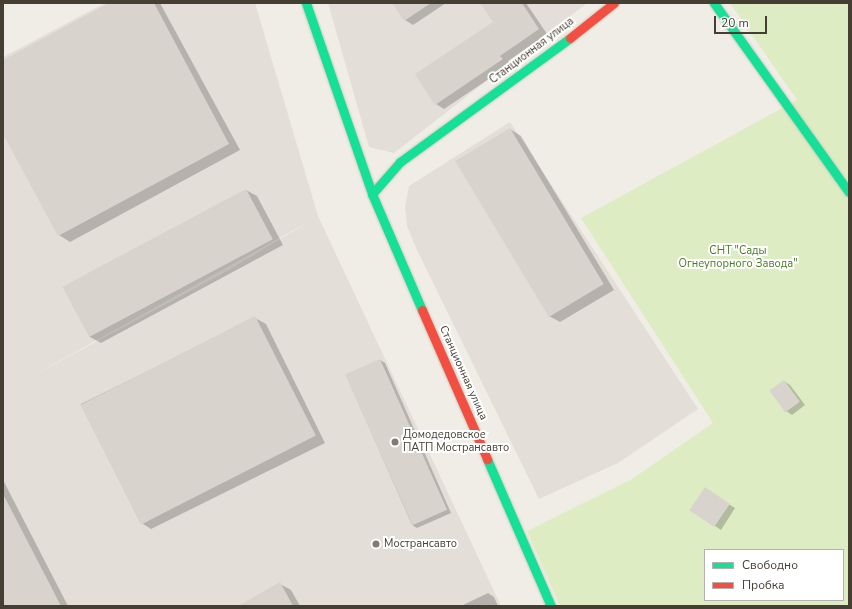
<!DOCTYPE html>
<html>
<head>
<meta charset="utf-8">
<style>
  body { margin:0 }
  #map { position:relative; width:852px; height:609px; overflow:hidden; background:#f0ede6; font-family:"Nunito Sans",sans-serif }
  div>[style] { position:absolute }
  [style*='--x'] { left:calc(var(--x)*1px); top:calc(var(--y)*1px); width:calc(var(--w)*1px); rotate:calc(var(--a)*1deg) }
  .industrial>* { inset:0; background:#e3ded7 }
  .green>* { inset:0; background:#deecc3 }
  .shadow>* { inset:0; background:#0003 }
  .building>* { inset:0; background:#d8d4cd; transform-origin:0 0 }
  .roads { filter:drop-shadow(0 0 1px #cfcabd) drop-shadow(0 0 1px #cfcabd) }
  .fast>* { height:9px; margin:-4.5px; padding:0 4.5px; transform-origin:4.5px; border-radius:4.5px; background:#16e098 }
  .jam>* { height:9px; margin:-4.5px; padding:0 4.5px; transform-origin:4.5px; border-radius:4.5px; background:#f24e42 }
  .dots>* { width:11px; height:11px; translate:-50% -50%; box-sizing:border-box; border:2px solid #fff; border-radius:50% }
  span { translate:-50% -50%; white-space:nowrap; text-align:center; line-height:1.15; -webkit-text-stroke:4px #fff; paint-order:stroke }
  .street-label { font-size:11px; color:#453e33 }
  .park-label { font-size:11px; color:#467b21 }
  .poi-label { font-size:11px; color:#453e33 }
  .left { translate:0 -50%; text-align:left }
  .frame { position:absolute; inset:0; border:4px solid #453e33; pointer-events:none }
  .legend { position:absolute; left:704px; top:549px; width:140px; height:52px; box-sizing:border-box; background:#fff; border:1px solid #b5b2ad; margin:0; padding:5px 7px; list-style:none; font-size:12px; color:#453e33 }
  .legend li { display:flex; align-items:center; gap:8px; height:20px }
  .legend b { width:20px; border:1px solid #b5b2ad }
  .scale { position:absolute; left:714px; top:16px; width:53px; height:18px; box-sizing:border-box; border:2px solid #453e33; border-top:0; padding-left:5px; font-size:12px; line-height:14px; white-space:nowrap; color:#453e33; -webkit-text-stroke:3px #fff; paint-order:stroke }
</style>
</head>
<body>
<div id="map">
  <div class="industrial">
    <i style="clip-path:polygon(evenodd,105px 3px,255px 3px,318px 216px,501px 606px,3px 606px,3px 57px,105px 3px,310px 221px,227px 271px,27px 379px,310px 221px)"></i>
    <i style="clip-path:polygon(328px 3px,587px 3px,394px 153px,369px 147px)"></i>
    <i style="clip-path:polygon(510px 122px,698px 409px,618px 463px,539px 499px,416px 248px,407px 226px,405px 207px,409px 186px)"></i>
  </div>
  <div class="green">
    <i style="clip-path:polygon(evenodd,730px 3px,849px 3px,849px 606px,560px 606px,527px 531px,632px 479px,713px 423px,581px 218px,797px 100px,730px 3px,705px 550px,843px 550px,843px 600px,705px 600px,705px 550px)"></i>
  </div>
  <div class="shadow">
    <i style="clip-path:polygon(111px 3px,160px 3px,240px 150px,70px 242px,59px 235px,3px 132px,3px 61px)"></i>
    <i style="clip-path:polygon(393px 3px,446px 3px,413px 25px,405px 20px)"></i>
    <i style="clip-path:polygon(481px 3px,526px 3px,547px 34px,508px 61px,511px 64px,444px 109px,436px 104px,494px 22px)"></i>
    <i style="clip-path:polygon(510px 129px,521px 136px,614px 290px,560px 322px,549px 316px)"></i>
    <i style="clip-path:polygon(246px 190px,257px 196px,283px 245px,101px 343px,90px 337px,64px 288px)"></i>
    <i style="clip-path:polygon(255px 318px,266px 324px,325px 443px,151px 529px,140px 522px,81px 404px)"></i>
    <i style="clip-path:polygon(380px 360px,385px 363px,451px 513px,417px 528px,412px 525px,346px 375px)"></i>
    <i style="clip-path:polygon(784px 381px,790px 385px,805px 405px,792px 415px,786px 411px,771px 391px)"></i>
    <i style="clip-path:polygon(3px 480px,68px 606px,3px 606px)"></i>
    <i style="clip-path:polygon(710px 492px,735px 508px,721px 530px,715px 526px)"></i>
    <i style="clip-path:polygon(280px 584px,291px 590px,300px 606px,240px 606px)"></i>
    <i style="clip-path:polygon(488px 593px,494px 597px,498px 606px,461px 606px)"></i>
  </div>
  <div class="building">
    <i style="clip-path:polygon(109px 3px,154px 3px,229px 144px,58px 236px,3px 134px,3px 60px)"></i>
    <i style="clip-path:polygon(392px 3px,431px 3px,404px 21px)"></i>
    <i style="clip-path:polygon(480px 3px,522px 3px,539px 29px,500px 56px,503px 59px,435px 105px,415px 74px,493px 22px)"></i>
    <i style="left:510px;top:128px;width:182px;height:64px;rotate:59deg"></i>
    <i style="left:246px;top:189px;width:57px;height:208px;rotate:62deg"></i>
    <i style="left:255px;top:316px;width:134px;height:196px;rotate:63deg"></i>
    <i style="left:380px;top:359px;width:165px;height:38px;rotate:66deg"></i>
    <i style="left:784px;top:380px;width:27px;height:18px;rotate:54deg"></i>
    <i style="left:705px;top:487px;width:30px;height:28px;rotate:34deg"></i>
    <i style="clip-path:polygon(3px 494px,61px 606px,3px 606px)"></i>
    <i style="clip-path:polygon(280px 582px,293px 606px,238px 606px)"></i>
  </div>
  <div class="roads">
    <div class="fast">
      <i style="--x:306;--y:3;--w:202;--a:70.9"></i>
      <i style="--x:372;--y:194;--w:126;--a:66.7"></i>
      <i style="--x:714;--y:3;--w:232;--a:54.5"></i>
      <i style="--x:372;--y:194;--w:43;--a:-48.8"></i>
      <i style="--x:400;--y:162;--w:210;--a:-36.1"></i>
      <i style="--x:487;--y:459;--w:160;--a:66.5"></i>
    </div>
    <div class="jam">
      <i style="--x:570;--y:38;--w:56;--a:-38.5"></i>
      <i style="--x:422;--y:310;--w:163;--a:66.4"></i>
    </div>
  </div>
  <div class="dots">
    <i style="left:395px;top:442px;background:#817b72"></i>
    <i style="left:376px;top:544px;background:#817b72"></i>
  </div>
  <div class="street-label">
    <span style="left:532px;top:51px;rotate:-37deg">Станционная улица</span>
    <span style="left:463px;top:373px;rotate:66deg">Станционная улица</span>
  </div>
  <div class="park-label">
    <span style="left:738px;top:258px">СНТ "Сады<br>Огнеупорного Завода"</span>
  </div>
  <div class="poi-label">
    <span class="left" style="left:403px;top:442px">Домодедовское<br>ПАТП Мострансавто</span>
    <span class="left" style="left:384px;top:544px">Мострансавто</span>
  </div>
  <div class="frame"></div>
  <ul class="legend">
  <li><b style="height:5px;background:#16e098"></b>Свободно</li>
  <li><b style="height:5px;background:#f24e42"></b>Пробка</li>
  </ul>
  <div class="scale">20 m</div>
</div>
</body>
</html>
